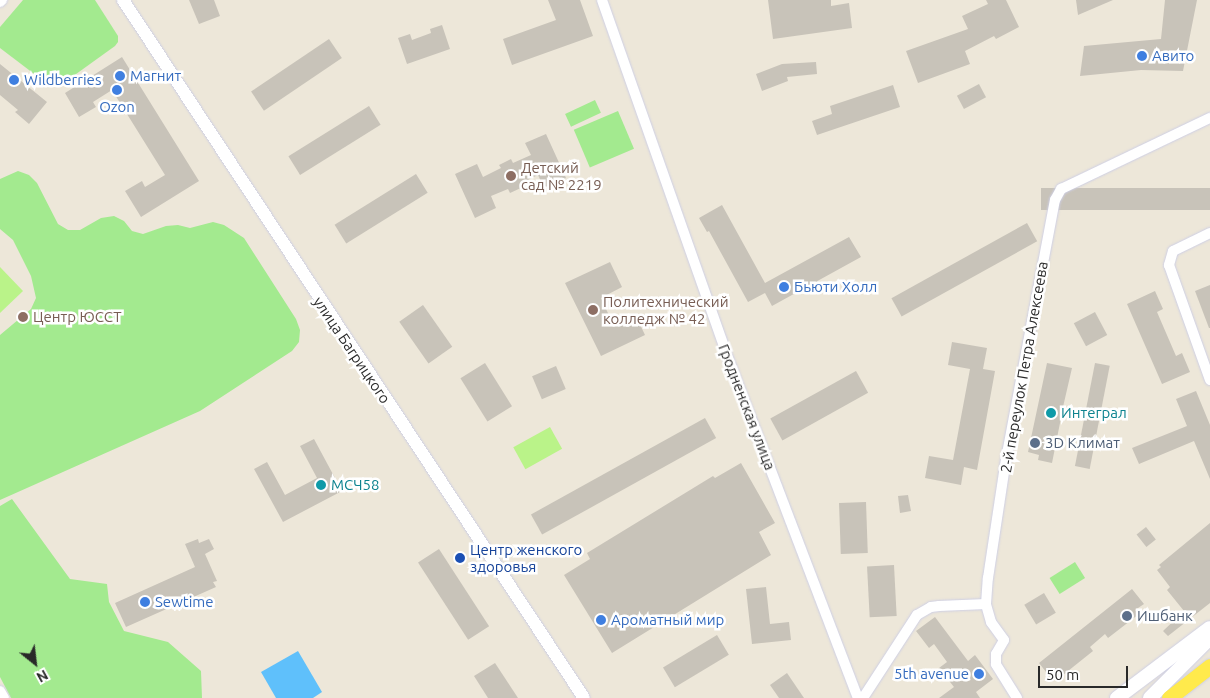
<!DOCTYPE html>
<html>
<head>
<meta charset="utf-8">
<style>
  body { margin:0 }
  #map { position:relative; width:1210px; height:698px; overflow:hidden; background:#ede7d9; font-family:Ubuntu,sans-serif }
  div>[style] { position:absolute }
  [style*='--x'] { left:calc(var(--x)*1px); top:calc(var(--y)*1px); width:calc(var(--w)*1px); rotate:calc(var(--a)*1deg) }
  .green>* { inset:0; background:#a3ea8f; transform-origin:0 0 }
  .pitch>* { inset:0; background:#baf389; transform-origin:0 0 }
  .water>* { inset:0; background:#5fc0fb }
  .building>* { inset:0; background:#c8c3b9; transform-origin:0 0 }
  .roads { filter:drop-shadow(0 0 1px #cecfe4) drop-shadow(0 0 1px #cecfe4) }
  .minor>* { height:10px; margin:-5px; padding:0 5px; transform-origin:5px; border-radius:5px; background:#fff }
  .tertiary>* { height:12px; margin:-6px; padding:0 6px; transform-origin:6px; border-radius:6px; background:#fff }
  .secondary>* { height:14px; margin:-7px; padding:0 7px; transform-origin:7px; border-radius:7px; background:#fff }
  .primary>* { height:15px; margin:-7.5px; padding:0 7.5px; transform-origin:7.5px; border-radius:7.5px; background:#ffea4c }
  .dots>* { width:14px; height:14px; translate:-50% -50%; box-sizing:border-box; border:2px solid #fff; border-radius:50% }
  span { translate:-50% -50%; white-space:nowrap; text-align:center; line-height:1.15; -webkit-text-stroke:5px #fff; paint-order:stroke }
  .shop-label { font-size:15px; color:#366cbe }
  .left { translate:0 -50%; text-align:left }
  .right { translate:-100% -50%; text-align:right }
  .education-label { font-size:15px; color:#785e54 }
  .street-label { font-size:15px; color:#292929 }
  .culture-label { font-size:15px; color:#0d838f }
  .service-label { font-size:15px; color:#4e5e75 }
  .transit-label { font-size:15px; color:#164399 }
  .north { position:absolute; left:10px; top:638px; width:50px; height:50px; -webkit-text-stroke:4px #fff; paint-order:stroke; rotate:151deg; font-size:14px; font-weight:700; line-height:20px; text-align:center; color:#292929 }
  .north::after { content:''; display:block; margin:auto; width:18px; height:22px; background:#292929; clip-path:polygon(50% 0,100% 100%,50% 72%,0 100%) }
  .scale { position:absolute; left:1038px; top:666px; width:90px; height:22px; box-sizing:border-box; border:2px solid #292929; border-top:0; padding-left:6px; font-size:15px; line-height:18px; white-space:nowrap; color:#292929; -webkit-text-stroke:4px #fff; paint-order:stroke }
</style>
</head>
<body>
<div id="map">
  <div class="green">
    <i style="clip-path:polygon(23px 0,95px 0,118px 36px,118px 42px,115px 46px,65px 82px,50px 86px,0 48px,0 27px)"></i>
    <i style="left:595px;top:100px;width:14px;height:33px;rotate:65deg"></i>
    <i style="left:618px;top:111px;width:41px;height:48px;rotate:67deg"></i>
    <i style="clip-path:polygon(18px 171px,29px 175px,37px 183px,58px 224px,68px 230px,80px 230px,101px 218px,114px 216px,124px 221px,132px 231px,143px 234px,166px 226px,178px 225px,190px 228px,213px 222px,224px 225px,244px 238px,296px 319px,300px 330px,299px 342px,292px 351px,200px 411px,0 500px,0 335px,31px 309px,36px 298px,31px 276px,13px 240px,0 229px,0 179px)"></i>
    <i style="clip-path:polygon(12px 499px,70px 579px,107px 584px,109px 602px,124px 631px,168px 642px,201px 671px,202px 698px,11px 698px,0 677px,0 506px)"></i>
    <i style="left:1075px;top:562px;width:19px;height:30px;rotate:58deg"></i>
  </div>
  <div class="pitch">
    <i style="clip-path:polygon(0 267px,23px 291px,0 313px)"></i>
    <i style="left:550px;top:427px;width:25px;height:42px;rotate:61deg"></i>
  </div>
  <div class="water">
    <i style="clip-path:polygon(298px 651px,322px 692px,313px 698px,276px 698px,261px 672px)"></i>
  </div>
  <div class="building">
    <i style="clip-path:polygon(189px 0,214px 0,220px 16px,199px 24px)"></i>
    <i style="clip-path:polygon(548px 0,580px 0,593px 36px,512px 65px,503px 39px,556px 20px)"></i>
    <i style="clip-path:polygon(768px 0,831px 0,831px 6px,849px 3px,852px 28px,773px 39px)"></i>
    <i style="clip-path:polygon(986px 0,1006px 0,1019px 27px,996px 39px,994px 36px,965px 51px,970px 64px,918px 83px,906px 51px,968px 29px,962px 16px,988px 4px)"></i>
    <i style="clip-path:polygon(1076px 0,1113px 0,1078px 15px)"></i>
    <i style="clip-path:polygon(1165px 0,1197px 0,1183px 71px,1141px 70px,1080px 76px,1084px 46px,1161px 39px)"></i>
    <i style="clip-path:polygon(442px 25px,450px 49px,407px 64px,398px 38px,410px 34px,412px 40px,431px 33px,430px 29px)"></i>
    <i style="left:329px;top:39px;width:23px;height:94px;rotate:56deg"></i>
    <i style="clip-path:polygon(122px 57px,199px 181px,141px 217px,125px 191px,142px 181px,145px 187px,165px 175px,112px 90px,93px 102px,96px 107px,79px 117px,65px 93px)"></i>
    <i style="clip-path:polygon(816px 62px,817px 74px,787px 77px,788px 81px,762px 91px,756px 74px,782px 64px)"></i>
    <i style="clip-path:polygon(0 64px,47px 102px,29px 124px,15px 112px,18px 110px,0 95px)"></i>
    <i style="left:979px;top:84px;width:15px;height:25px;rotate:62deg"></i>
    <i style="clip-path:polygon(893px 85px,900px 107px,817px 135px,812px 121px,832px 114px,830px 106px)"></i>
    <i style="left:369px;top:106px;width:22px;height:95px;rotate:58deg"></i>
    <i style="clip-path:polygon(546px 134px,566px 178px,544px 188px,538px 175px,521px 183px,523px 187px,510px 193px,508px 189px,491px 196px,496px 208px,475px 218px,455px 174px,477px 164px,483px 177px,501px 168px,499px 165px,511px 159px,513px 163px,531px 155px,525px 143px)"></i>
    <i style="left:416px;top:174px;width:22px;height:96px;rotate:58deg"></i>
    <i style="left:1210px;top:188px;width:22px;height:169px;rotate:90deg"></i>
    <i style="clip-path:polygon(722px 205px,765px 283px,849px 237px,861px 257px,772px 306px,765px 293px,748px 302px,709px 231px,707px 232px,699px 218px)"></i>
    <i style="left:1027px;top:223px;width:21px;height:155px;rotate:61deg"></i>
    <i style="clip-path:polygon(610px 262px,622px 287px,601px 298px,613px 324px,635px 314px,645px 335px,601px 356px,565px 283px)"></i>
    <i style="clip-path:polygon(1210px 285px,1210px 328px,1209px 328px,1195px 291px)"></i>
    <i style="clip-path:polygon(1155px 291px,1163px 309px,1157px 312px,1176px 356px,1182px 353px,1190px 372px,1162px 384px,1127px 304px)"></i>
    <i style="left:423px;top:305px;width:51px;height:29px;rotate:55deg"></i>
    <i style="left:1095px;top:312px;width:26px;height:24px;rotate:62deg"></i>
    <i style="clip-path:polygon(952px 342px,987px 348px,983px 369px,995px 371px,977px 470px,964px 467px,961px 485px,925px 478px,929px 456px,953px 460px,970px 369px,948px 365px)"></i>
    <i style="left:485px;top:363px;width:51px;height:29px;rotate:58deg"></i>
    <i style="clip-path:polygon(1047px 363px,1072px 368px,1063px 407px,1066px 407px,1064px 419px,1061px 418px,1052px 463px,1038px 460px,1039px 455px,1028px 452px)"></i>
    <i style="left:1095px;top:363px;width:15px;height:105px;rotate:11deg"></i>
    <i style="left:556px;top:366px;width:25px;height:26px;rotate:67deg"></i>
    <i style="left:856px;top:371px;width:25px;height:98px;rotate:61deg"></i>
    <i style="clip-path:polygon(1196px 391px,1210px 425px,1210px 479px,1194px 441px,1139px 464px,1132px 448px,1187px 426px,1176px 399px)"></i>
    <i style="left:705px;top:418px;width:23px;height:199px;rotate:61deg"></i>
    <i style="clip-path:polygon(314px 439px,342px 491px,283px 522px,254px 469px,267px 462px,285px 495px,317px 478px,300px 446px)"></i>
    <i style="clip-path:polygon(741px 463px,775px 523px,759px 532px,771px 555px,612px 653px,564px 575px,590px 559px,587px 553px,713px 476px,715px 478px)"></i>
    <i style="clip-path:polygon(908px 495px,911px 511px,900px 513px,898px 496px)"></i>
    <i style="left:866px;top:502px;width:51px;height:27px;rotate:88deg"></i>
    <i style="clip-path:polygon(1210px 523px,1210px 603px,1168px 636px,1163px 631px,1184px 611px,1167px 590px,1170px 587px,1157px 570px,1161px 567px,1159px 565px)"></i>
    <i style="left:1146px;top:527px;width:16px;height:12px;rotate:52deg"></i>
    <i style="clip-path:polygon(198px 539px,199px 543px,209px 539px,214px 549px,205px 554px,217px 581px,213px 582px,216px 587px,126px 627px,115px 603px,195px 567px,185px 544px)"></i>
    <i style="left:439px;top:549px;width:92px;height:25px;rotate:57deg"></i>
    <i style="left:894px;top:565px;width:51px;height:27px;rotate:87deg"></i>
    <i style="clip-path:polygon(766px 587px,770px 624px,789px 622px,791px 640px,752px 644px,746px 589px)"></i>
    <i style="clip-path:polygon(1132px 589px,1144px 604px,1135px 610px,1139px 614px,1108px 638px,1105px 634px,1090px 647px,1093px 651px,1063px 675px,1059px 670px,1050px 677px,1039px 663px)"></i>
    <i style="left:1044px;top:593px;width:23px;height:23px;rotate:59deg"></i>
    <i style="clip-path:polygon(935px 617px,968px 661px,975px 655px,993px 679px,976px 692px,980px 698px,939px 698px,954px 687px,939px 668px,947px 662px,934px 644px,929px 648px,916px 631px)"></i>
    <i style="left:717px;top:635px;width:23px;height:63px;rotate:59deg"></i>
    <i style="clip-path:polygon(495px 663px,518px 698px,488px 698px,474px 676px)"></i>
    <i style="clip-path:polygon(787px 673px,804px 698px,779px 698px,770px 685px)"></i>
  </div>
  <div class="roads">
    <div class="minor">
      <i style="--x:602;--y:0;--w:371;--a:70.6"></i>
      <i style="--x:725;--y:350;--w:373;--a:69.1"></i>
      <i style="--x:0;--y:2;--w:3;--a:-45"></i>
      <i style="--x:1210;--y:233;--w:41;--a:154.1"></i>
      <i style="--x:1173;--y:251;--w:15;--a:106"></i>
      <i style="--x:1169;--y:265;--w:122;--a:70.4"></i>
      <i style="--x:0;--y:691;--w:8;--a:60"></i>
      <i style="--x:863;--y:698;--w:99;--a:-57"></i>
      <i style="--x:917;--y:615;--w:16;--a:-30"></i>
      <i style="--x:931;--y:607;--w:8;--a:-7"></i>
      <i style="--x:939;--y:606;--w:47;--a:-2.4"></i>
      <i style="--x:1017;--y:698;--w:40;--a:-122"></i>
      <i style="--x:996;--y:664;--w:10;--a:-90"></i>
      <i style="--x:996;--y:654;--w:16;--a:-60"></i>
      <i style="--x:1004;--y:640;--w:22;--a:-126"></i>
      <i style="--x:991;--y:622;--w:19;--a:-106"></i>
      <i style="--x:986;--y:604;--w:26;--a:-86"></i>
      <i style="--x:988;--y:578;--w:120;--a:-81.4"></i>
      <i style="--x:1006;--y:459;--w:264;--a:-79.3"></i>
      <i style="--x:1055;--y:200;--w:13;--a:-61"></i>
      <i style="--x:1061;--y:189;--w:165;--a:-25.5"></i>
    </div>
    <div class="tertiary">
      <i style="--x:123;--y:0;--w:836;--a:56.56"></i>
    </div>
    <div class="secondary">
      <i style="--x:1117;--y:698;--w:116;--a:-37"></i>
      <i style="--x:1150;--y:698;--w:85;--a:-45"></i>
    </div>
    <div class="primary">
      <i style="--x:1169;--y:698;--w:52;--a:-38"></i>
    </div>
  </div>
  <div class="dots">
    <i style="left:1142px;top:56px;background:#3f7fe0"></i>
    <i style="left:120px;top:76px;background:#3f7fe0"></i>
    <i style="left:14px;top:80px;background:#3f7fe0"></i>
    <i style="left:117px;top:90px;background:#3f7fe0"></i>
    <i style="left:511px;top:176px;background:#8d6e63"></i>
    <i style="left:784px;top:287px;background:#3f7fe0"></i>
    <i style="left:593px;top:310px;background:#8d6e63"></i>
    <i style="left:23px;top:317px;background:#8d6e63"></i>
    <i style="left:1051px;top:413px;background:#0f9aa8"></i>
    <i style="left:1035px;top:443px;background:#5c6f8a"></i>
    <i style="left:321px;top:485px;background:#0f9aa8"></i>
    <i style="left:460px;top:558px;background:#1a4fb4"></i>
    <i style="left:145px;top:602px;background:#3f7fe0"></i>
    <i style="left:1127px;top:616px;background:#5c6f8a"></i>
    <i style="left:601px;top:620px;background:#3f7fe0"></i>
    <i style="left:979px;top:674px;background:#3f7fe0"></i>
  </div>
  <div class="shop-label">
    <span class="left" style="left:1152px;top:56px">Авито</span>
    <span class="left" style="left:130px;top:76px">Магнит</span>
    <span class="left" style="left:24px;top:80px">Wildberries</span>
    <span style="left:117px;top:107px">Ozon</span>
    <span class="left" style="left:794px;top:287px">Бьюти Холл</span>
    <span class="left" style="left:155px;top:602px">Sewtime</span>
    <span class="left" style="left:611px;top:620px">Ароматный мир</span>
    <span class="right" style="left:969px;top:674px">5th avenue</span>
  </div>
  <div class="education-label">
    <span class="left" style="left:521px;top:176px">Детский<br>сад № 2219</span>
    <span class="left" style="left:603px;top:310px">Политехнический<br>колледж № 42</span>
    <span class="left" style="left:33px;top:317px">Центр ЮССТ</span>
  </div>
  <div class="street-label">
    <span style="left:352px;top:350px;rotate:56deg">улица Багрицкого</span>
    <span style="left:1024px;top:367px;rotate:-80deg">2-й переулок Петра Алексеева</span>
    <span style="left:747px;top:407px;rotate:69deg">Гродненская улица</span>
  </div>
  <div class="culture-label">
    <span class="left" style="left:1061px;top:413px">Интеграл</span>
    <span class="left" style="left:331px;top:485px">МСЧ58</span>
  </div>
  <div class="service-label">
    <span class="left" style="left:1045px;top:443px">3D Климат</span>
    <span class="left" style="left:1137px;top:616px">Ишбанк</span>
  </div>
  <div class="transit-label">
    <span class="left" style="left:470px;top:558px">Центр женского<br>здоровья</span>
  </div>
  <div class="north">N</div>
  <div class="scale">50 m</div>
</div>
</body>
</html>
